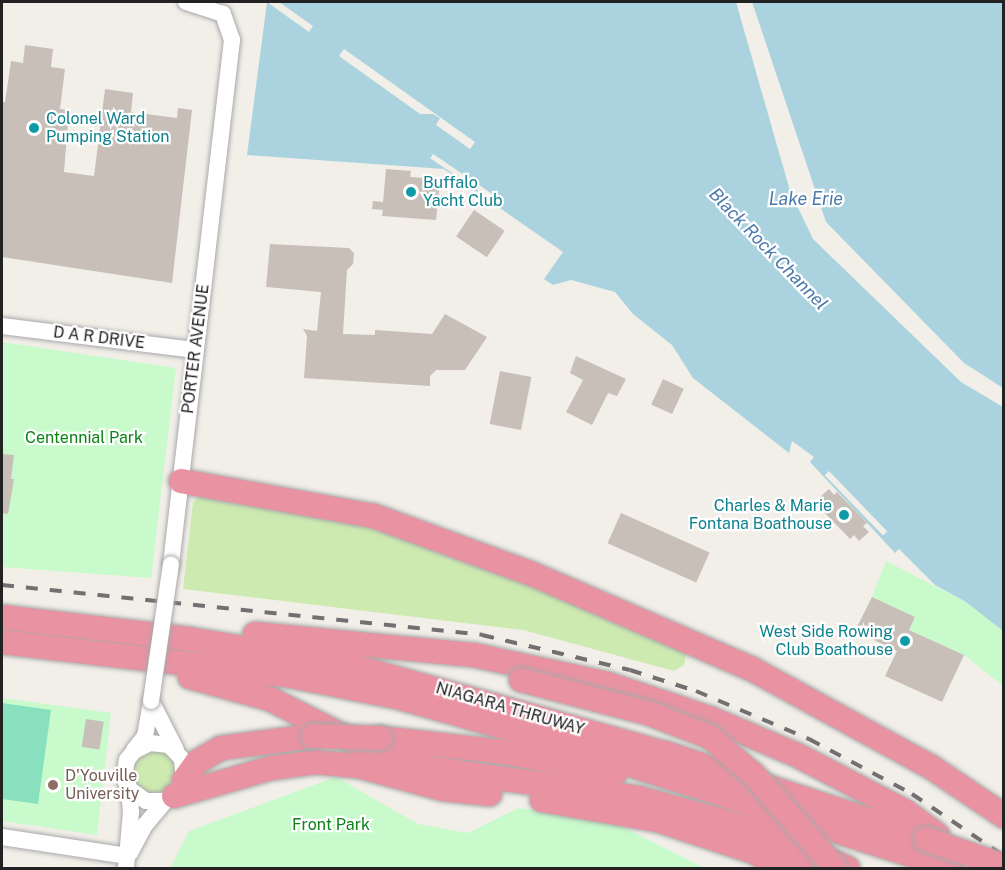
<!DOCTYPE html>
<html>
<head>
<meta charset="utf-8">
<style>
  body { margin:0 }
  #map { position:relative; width:1005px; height:870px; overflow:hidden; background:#f2efe9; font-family:"Public Sans",sans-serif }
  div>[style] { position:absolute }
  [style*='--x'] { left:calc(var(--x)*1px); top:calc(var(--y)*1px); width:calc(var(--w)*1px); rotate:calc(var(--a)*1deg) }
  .grass>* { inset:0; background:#cdebb0 }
  .round { border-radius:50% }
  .park>* { inset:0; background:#c8facc }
  .pitch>* { inset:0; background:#88e0be }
  .water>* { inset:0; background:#aad3df }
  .pier>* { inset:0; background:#f2efe9; transform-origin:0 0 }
  .building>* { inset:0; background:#c7bfb8; transform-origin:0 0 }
  .roads { filter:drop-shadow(0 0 2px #a9a9a9) drop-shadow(0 0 2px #a9a9a9) }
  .minor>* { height:16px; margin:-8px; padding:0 8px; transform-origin:8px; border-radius:8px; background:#fff }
  .highway>* { height:24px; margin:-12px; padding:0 12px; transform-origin:12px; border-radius:12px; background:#e892a2 }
  .rail>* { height:4px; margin-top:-2px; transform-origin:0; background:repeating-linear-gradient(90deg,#707070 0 12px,transparent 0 24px) }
  .bridges { filter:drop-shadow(0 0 2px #a9a9a9) drop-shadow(0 0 2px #a9a9a9) }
  .minor-bridge>* { height:16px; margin:-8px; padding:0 8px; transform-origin:8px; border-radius:8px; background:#fff }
  .highway-bridge>* { height:24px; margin:-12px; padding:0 12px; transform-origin:12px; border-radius:12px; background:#e892a2 }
  .dots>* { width:16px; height:16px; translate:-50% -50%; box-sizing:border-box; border:3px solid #fff; border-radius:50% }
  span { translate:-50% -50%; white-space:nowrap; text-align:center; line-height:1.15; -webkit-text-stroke:4.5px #fff; paint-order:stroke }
  .culture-label { font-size:16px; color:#0d838f }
  .left { translate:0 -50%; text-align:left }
  .right { translate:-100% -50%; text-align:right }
  .street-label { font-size:16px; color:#222 }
  .park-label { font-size:16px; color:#0c8416 }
  .education-label { font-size:16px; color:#785e54 }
  .water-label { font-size:18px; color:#4a7aab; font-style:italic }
  .frame { position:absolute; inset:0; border:3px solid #222; pointer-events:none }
</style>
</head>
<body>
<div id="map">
  <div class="grass">
    <i style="clip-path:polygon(199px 496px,373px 528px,506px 574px,683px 650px,686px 654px,684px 665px,674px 671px,523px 630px,183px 589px,193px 502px)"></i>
    <i class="round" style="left:132px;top:749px;width:46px;height:46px"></i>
  </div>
  <div class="park">
    <i style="clip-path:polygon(2px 342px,176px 368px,151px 578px,2px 567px)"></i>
    <i style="clip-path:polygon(886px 561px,966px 602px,1003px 631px,1003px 686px,964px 655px,909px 630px,915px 617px,872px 597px)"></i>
    <i style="clip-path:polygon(2px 698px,111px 713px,97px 835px,2px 821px)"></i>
    <i style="clip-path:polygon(336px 777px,418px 824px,468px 833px,518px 808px,607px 819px,704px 868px,170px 868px,189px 831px)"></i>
  </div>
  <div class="pitch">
    <i style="clip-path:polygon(2px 703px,51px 710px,38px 804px,2px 799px)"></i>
  </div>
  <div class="water">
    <i style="clip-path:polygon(267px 2px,309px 32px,313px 26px,279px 2px,1003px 2px,1003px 631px,966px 602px,935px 585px,899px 549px,895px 553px,810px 462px,814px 457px,792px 441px,789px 453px,693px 378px,672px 345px,633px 314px,615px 292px,571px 280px,553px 285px,544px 279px,563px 252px,444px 169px,247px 155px)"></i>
  </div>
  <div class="pier">
    <i style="clip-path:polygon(736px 2px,752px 2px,826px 222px,964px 363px,1003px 388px,1003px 407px,961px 382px,813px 239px,790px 191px)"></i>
    <i style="clip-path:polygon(344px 49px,475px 142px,470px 149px,436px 125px,440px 118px,433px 114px,420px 114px,339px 56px)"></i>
    <i style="left:433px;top:154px;width:85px;height:5px;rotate:34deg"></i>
    <i style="left:829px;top:471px;width:84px;height:6px;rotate:46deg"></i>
  </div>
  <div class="building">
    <i style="clip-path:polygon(25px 45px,53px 49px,51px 67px,65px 69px,60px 109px,69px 110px,64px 172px,94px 176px,105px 89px,133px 93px,131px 112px,177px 118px,178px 108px,192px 110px,172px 283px,2px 257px,2px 102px,5px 102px,11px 61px,23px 63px)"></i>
    <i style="clip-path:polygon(386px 169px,411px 171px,410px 177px,440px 179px,436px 220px,382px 216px,383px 210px,372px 209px,373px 201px,383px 202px)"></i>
    <i style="left:474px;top:210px;width:37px;height:32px;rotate:34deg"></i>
    <i style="clip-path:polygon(270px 244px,349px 248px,354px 253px,353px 264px,347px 270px,343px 334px,375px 335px,375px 330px,432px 334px,445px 314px,487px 337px,465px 370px,436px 370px,430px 376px,430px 386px,304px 378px,307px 336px,303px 329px,317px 331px,321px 292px,266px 287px)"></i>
    <i style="clip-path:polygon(576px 356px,626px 379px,617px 396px,608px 393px,592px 425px,566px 412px,583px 380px,570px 373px)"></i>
    <i style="left:500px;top:371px;width:32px;height:54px;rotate:11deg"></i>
    <i style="left:663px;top:379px;width:23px;height:28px;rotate:25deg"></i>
    <i style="clip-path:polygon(2px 454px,14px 455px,11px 479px,14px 479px,8px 514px,2px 513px)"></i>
    <i style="clip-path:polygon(829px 489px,834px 495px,837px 492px,867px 523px,863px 526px,869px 532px,859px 541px,854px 535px,850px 539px,820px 508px,824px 504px,819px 498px)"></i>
    <i style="left:621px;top:513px;width:97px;height:33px;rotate:24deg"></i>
    <i style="clip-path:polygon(872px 597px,915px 617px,909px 630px,964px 655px,942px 702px,885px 676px,897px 651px,855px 631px)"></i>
    <i style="left:86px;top:719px;width:18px;height:28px;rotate:9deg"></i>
  </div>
  <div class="roads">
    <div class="minor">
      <i style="--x:2;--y:326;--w:195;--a:7.1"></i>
      <i style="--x:171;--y:564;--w:528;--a:-83.36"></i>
      <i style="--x:232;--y:40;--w:28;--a:-109"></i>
      <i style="--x:223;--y:14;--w:39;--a:-162"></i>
      <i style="--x:151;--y:701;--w:55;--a:63"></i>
      <i style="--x:134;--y:750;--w:18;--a:-52"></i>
      <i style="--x:145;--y:736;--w:35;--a:-80"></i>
      <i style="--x:2;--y:837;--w:127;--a:8.6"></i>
      <i style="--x:130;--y:853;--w:32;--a:-62"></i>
      <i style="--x:145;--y:825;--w:31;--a:-50"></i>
      <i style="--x:126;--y:868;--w:56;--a:-84.9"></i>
      <i style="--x:131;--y:812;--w:12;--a:-95"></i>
      <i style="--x:130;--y:800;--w:19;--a:-102"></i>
      <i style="--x:126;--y:781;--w:10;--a:-96"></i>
      <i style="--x:125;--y:771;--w:11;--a:-80"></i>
      <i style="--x:127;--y:760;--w:11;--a:-52"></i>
      <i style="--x:134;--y:751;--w:18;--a:-27"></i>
      <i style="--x:150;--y:743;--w:19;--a:6"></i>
      <i style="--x:169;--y:745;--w:19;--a:47"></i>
      <i style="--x:182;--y:759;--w:21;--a:85"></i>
      <i style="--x:184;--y:780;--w:9;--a:108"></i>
      <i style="--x:181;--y:789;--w:20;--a:143"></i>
      <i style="--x:165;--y:801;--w:19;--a:180"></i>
      <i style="--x:146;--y:801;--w:19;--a:-145"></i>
      <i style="--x:130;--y:790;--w:10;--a:-114"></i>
    </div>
    <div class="highway">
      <i style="--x:181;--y:481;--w:196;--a:10.3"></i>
      <i style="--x:374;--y:516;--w:166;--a:20.1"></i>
      <i style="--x:530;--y:573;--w:242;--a:23.4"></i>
      <i style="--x:752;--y:669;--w:204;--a:28.7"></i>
      <i style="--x:931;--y:767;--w:88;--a:33.9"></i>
      <i style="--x:2;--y:617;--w:188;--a:6.7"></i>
      <i style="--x:189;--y:639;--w:169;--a:9.5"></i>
      <i style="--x:356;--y:667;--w:321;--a:15.6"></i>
      <i style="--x:665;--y:753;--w:275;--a:18.2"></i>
      <i style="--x:255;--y:634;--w:220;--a:5.5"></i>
      <i style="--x:474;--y:655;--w:137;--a:12.2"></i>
      <i style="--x:608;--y:684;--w:110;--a:18.6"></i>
      <i style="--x:712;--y:719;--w:92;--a:23"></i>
      <i style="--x:797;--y:755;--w:123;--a:27.6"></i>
      <i style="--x:906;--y:812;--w:39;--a:36"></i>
      <i style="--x:2;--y:642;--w:291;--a:6.7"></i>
      <i style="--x:291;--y:676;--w:108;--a:11.2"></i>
      <i style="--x:397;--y:697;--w:188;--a:15.7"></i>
      <i style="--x:578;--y:748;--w:393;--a:17.8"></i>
      <i style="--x:190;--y:677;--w:83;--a:15.4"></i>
      <i style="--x:270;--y:699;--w:104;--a:26.8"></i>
      <i style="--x:363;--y:746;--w:62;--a:19.9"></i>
      <i style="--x:421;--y:767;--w:220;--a:8.1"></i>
      <i style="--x:639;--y:798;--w:133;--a:15.3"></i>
      <i style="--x:767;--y:833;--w:88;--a:23.4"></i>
      <i style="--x:380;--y:738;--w:124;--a:6.5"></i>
      <i style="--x:503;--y:752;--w:114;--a:10.6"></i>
      <i style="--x:184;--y:780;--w:22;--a:-54"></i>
      <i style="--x:197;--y:762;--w:28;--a:-30"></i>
      <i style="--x:221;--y:748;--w:93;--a:-7.4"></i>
      <i style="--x:174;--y:796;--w:101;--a:-16.1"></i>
      <i style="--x:271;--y:768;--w:45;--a:-7.6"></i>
      <i style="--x:316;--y:762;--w:42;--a:5.4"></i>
      <i style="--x:358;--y:766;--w:89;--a:15"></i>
      <i style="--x:444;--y:789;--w:46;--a:6.2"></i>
      <i style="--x:542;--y:800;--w:118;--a:9.8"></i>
      <i style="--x:658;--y:820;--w:102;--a:18.3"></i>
      <i style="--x:755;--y:852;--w:28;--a:35"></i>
      <i style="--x:771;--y:841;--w:40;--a:43"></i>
    </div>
  </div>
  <div class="rail">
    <i style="--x:2;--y:585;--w:483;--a:5.9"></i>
    <i style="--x:482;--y:635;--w:152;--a:13.3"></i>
    <i style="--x:630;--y:670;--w:69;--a:17.7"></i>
    <i style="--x:696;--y:691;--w:123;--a:23"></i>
    <i style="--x:809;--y:739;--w:117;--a:28.1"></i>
    <i style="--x:912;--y:794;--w:111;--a:34"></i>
  </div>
  <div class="bridges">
    <div class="minor-bridge">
      <i style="--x:151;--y:701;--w:138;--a:-81.7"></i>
    </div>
    <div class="highway-bridge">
      <i style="--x:521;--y:680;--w:131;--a:14.6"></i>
      <i style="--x:648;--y:713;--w:66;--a:21.2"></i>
      <i style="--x:710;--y:737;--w:58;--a:40.8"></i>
      <i style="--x:754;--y:775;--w:123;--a:48.9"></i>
      <i style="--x:313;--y:736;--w:67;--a:1.7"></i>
      <i style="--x:926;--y:839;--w:83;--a:19.1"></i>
    </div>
  </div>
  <div class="dots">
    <i style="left:34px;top:128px;background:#0f9aa8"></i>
    <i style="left:411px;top:192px;background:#0f9aa8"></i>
    <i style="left:844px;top:515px;background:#0f9aa8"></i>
    <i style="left:905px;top:641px;background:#0f9aa8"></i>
    <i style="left:53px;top:785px;background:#8d6e63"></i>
  </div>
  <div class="culture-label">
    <span class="left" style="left:46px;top:128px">Colonel Ward<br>Pumping Station</span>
    <span class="left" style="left:423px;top:192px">Buffalo<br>Yacht Club</span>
    <span class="right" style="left:832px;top:515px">Charles &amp; Marie<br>Fontana Boathouse</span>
    <span class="right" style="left:893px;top:641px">West Side Rowing<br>Club Boathouse</span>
  </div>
  <div class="street-label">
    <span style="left:99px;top:338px;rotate:7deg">D A R DRIVE</span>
    <span style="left:196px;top:349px;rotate:-83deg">PORTER AVENUE</span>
    <span style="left:510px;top:709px;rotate:16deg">NIAGARA THRUWAY</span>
  </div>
  <div class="park-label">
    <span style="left:84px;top:438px">Centennial Park</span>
    <span style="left:331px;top:825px">Front Park</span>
  </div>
  <div class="education-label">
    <span class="left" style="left:65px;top:785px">D'Youville<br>University</span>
  </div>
  <div class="water-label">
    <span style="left:806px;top:199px">Lake Erie</span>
    <span style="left:768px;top:249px;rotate:46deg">Black Rock Channel</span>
  </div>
  <div class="frame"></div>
</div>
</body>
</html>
